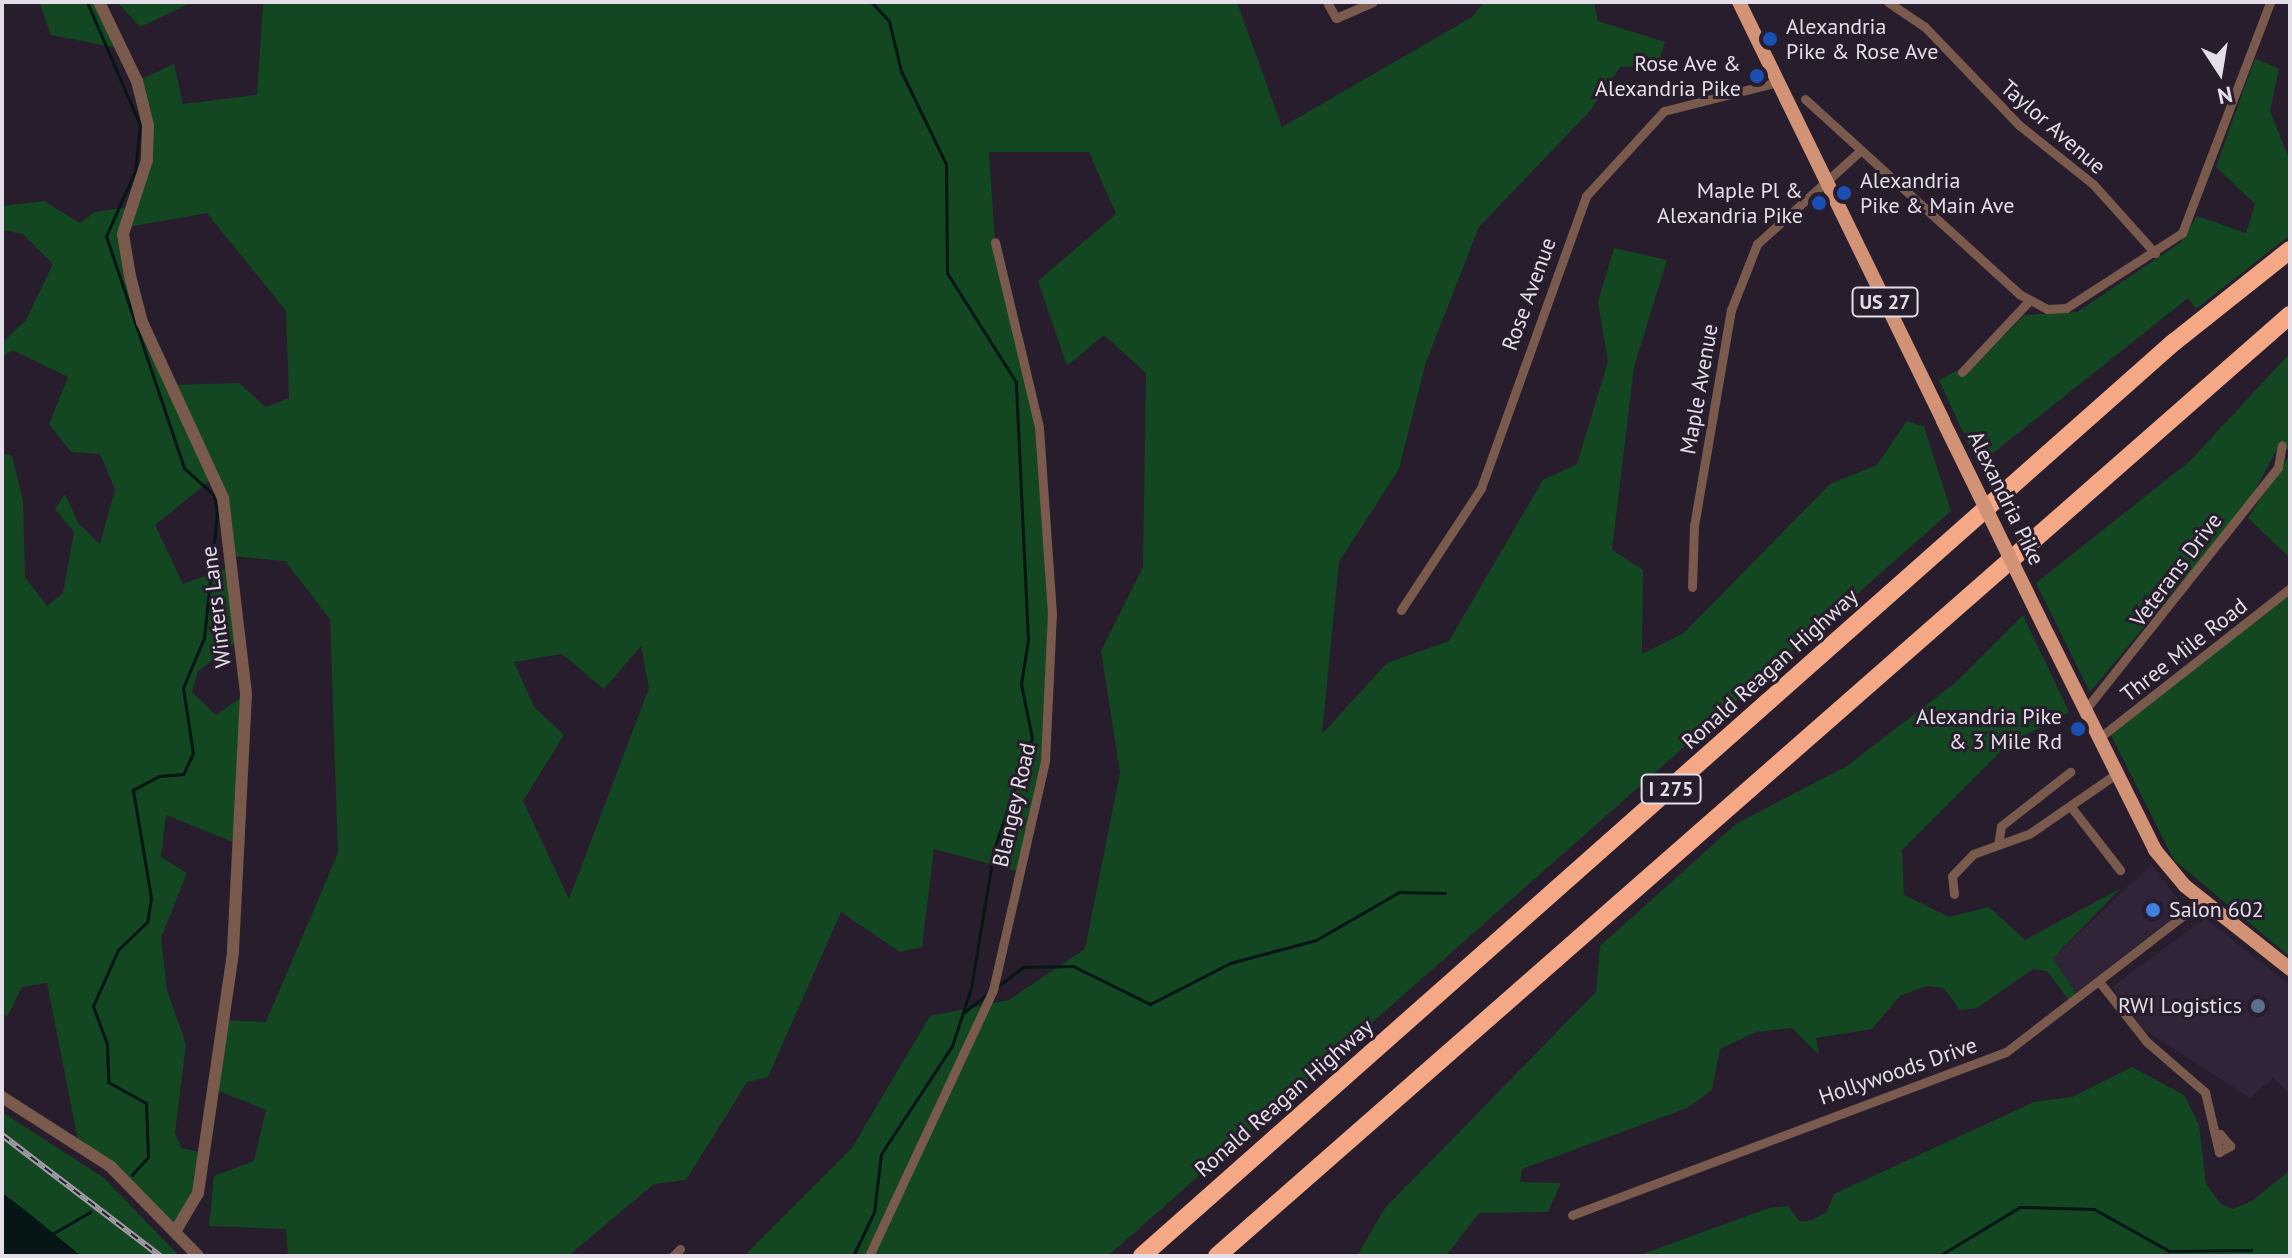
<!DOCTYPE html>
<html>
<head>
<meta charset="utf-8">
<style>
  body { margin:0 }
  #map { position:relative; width:2292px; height:1258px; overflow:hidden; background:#271d2c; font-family:"PT Sans",sans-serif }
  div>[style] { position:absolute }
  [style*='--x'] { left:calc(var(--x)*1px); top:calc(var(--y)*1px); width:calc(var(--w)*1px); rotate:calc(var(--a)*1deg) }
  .built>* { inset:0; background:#312338 }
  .green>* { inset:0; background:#124721 }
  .water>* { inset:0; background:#061515 }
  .stream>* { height:3px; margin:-1.5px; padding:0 1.5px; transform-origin:1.5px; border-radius:1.5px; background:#061515 }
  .minor>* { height:9px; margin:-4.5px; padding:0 4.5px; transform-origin:4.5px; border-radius:4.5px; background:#795a4c }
  .tertiary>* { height:12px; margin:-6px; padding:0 6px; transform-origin:6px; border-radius:6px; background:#795a4c }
  .primary>* { height:14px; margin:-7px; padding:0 7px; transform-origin:7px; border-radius:7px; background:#d29275 }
  .motorway>* { height:18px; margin:-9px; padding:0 9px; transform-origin:9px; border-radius:9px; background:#f5a885 }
  .rail>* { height:6px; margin-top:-3px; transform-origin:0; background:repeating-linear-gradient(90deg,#271d2c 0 9px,#a39ba7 0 18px); box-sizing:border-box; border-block:2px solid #a39ba7 }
  .primary-bridge>* { height:14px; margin:-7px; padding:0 7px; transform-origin:7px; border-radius:7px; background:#d29275 }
  .dots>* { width:22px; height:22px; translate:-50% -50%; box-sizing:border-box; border:4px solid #271d2c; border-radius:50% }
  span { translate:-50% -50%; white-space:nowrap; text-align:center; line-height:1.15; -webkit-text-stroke:6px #271d2c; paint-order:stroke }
  .shield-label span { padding:2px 6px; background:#271d2c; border:2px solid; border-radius:6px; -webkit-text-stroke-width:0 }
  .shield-label { font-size:20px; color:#e4dee8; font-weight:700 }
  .poi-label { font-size:22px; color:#e4dee8 }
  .left { translate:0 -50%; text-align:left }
  .right { translate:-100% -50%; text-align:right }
  .street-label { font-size:22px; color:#e4dee8 }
  .frame { position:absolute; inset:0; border:4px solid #e4dee8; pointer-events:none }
  .north { position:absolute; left:2180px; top:32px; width:80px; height:80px; -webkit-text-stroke:6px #271d2c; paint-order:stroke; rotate:168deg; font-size:22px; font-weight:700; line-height:32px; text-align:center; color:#e4dee8 }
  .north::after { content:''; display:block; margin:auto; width:28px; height:36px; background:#e4dee8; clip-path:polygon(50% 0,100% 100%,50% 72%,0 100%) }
</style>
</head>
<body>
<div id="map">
  <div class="built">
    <i style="clip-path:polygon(2151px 864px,2185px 908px,2076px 993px,2053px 958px)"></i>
    <i style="clip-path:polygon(2205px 918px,2290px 985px,2290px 1094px,2273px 1078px,2250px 1098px,2143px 1029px,2112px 987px)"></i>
  </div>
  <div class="green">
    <i style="clip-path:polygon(39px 2px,99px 2px,122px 49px,51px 35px)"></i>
    <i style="clip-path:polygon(117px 2px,193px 2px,140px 27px)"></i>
    <i style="clip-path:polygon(evenodd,263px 2px,1237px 2px,1282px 127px,1472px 17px,1484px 2px,1594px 2px,1598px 21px,1665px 42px,1658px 65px,1620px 67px,1590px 111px,1479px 227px,1426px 362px,1399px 469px,1339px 562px,1322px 734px,1387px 663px,1449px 641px,1543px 480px,1577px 464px,1608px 361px,1598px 302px,1614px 248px,1667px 260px,1634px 367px,1612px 550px,1643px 570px,1642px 654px,1684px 633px,1830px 484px,1877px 465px,1907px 421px,1924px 427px,1951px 511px,1108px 1256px,744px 1256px,852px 1148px,930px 1016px,1009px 1000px,1085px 949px,1120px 772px,1101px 651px,1143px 567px,1146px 373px,1104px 335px,1067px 366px,1038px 281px,1116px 214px,1089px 152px,989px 152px,995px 242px,1031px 377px,1052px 660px,1038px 794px,1016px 871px,934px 849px,922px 947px,900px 952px,841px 912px,768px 1077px,747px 1082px,686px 1180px,654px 1184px,568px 1256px,288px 1256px,286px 1229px,209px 1226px,214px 1176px,254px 1161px,266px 1110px,212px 1088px,221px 1020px,266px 1022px,338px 853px,330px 619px,285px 561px,230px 556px,213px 478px,155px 525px,183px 584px,230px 567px,241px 639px,198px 671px,192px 692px,216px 715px,246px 694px,243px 846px,166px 815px,161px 857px,187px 873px,161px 938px,167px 990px,186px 1044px,175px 1133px,181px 1148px,203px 1153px,200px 1178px,175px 1232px,79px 1145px,47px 983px,22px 987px,7px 1017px,2px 1013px,2px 453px,12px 456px,23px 501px,25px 577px,47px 606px,63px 593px,74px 532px,55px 509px,65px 494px,78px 523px,100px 544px,115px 489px,100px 454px,71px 452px,49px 424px,68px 377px,12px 350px,2px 358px,2px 343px,26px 320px,53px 264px,23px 234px,2px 230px,2px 206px,44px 201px,80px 223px,95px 212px,128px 207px,147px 160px,137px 81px,174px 64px,183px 104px,257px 95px,263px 2px,207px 213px,286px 311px,289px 398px,266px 407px,239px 383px,169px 385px,130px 276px,123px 228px,207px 213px,263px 2px,641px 646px,649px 688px,569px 899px,523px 801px,564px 735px,534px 707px,514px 662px,562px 654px,604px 689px,641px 646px)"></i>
    <i style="clip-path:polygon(2255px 58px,2279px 69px,2270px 111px,2290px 161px,2290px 235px,2196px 309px,2188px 298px,1978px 465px,1939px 380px,1958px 370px,1966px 375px,2024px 315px,2077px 312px,2180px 243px,2197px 216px,2246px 233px,2255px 204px,2216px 167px)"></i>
    <i style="clip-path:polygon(2290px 353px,2290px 452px,2281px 442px,2249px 501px,2090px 692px,2036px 583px,2190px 461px)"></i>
    <i style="clip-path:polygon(2290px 454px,2290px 558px,2248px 518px)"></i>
    <i style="clip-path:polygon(2290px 593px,2290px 957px,2174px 860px,2111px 735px)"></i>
    <i style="clip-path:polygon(2023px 615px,2069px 712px,2007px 745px,1902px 850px,1904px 895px,1949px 917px,1989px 907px,2025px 940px,2121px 888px,2053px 958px,2076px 993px,2068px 999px,2047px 971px,2033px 969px,1977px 1008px,1960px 1010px,1944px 988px,1927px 986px,1900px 996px,1872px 1029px,1816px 1038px,1819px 1055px,1792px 1028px,1756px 1032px,1720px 1049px,1712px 1090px,1687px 1108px,1522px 1169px,1520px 1182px,1561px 1183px,1548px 1212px,1479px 1213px,1446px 1256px,1357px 1256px,1385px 1208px,1596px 992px,1600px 946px,1736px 824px,1847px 766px,1955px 683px)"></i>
    <i style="clip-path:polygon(2132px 1067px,2184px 1095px,2199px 1125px,2206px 1184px,2221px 1204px,2233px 1209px,2252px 1201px,2290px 1170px,2290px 1256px,1637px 1256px,1769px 1208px,1788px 1206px,1799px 1221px,1810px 1221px,1827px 1212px,1834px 1194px,2034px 1102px,2072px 1097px)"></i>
    <i style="clip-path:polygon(2px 1112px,104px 1178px,179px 1256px,81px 1256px,2px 1193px)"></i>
  </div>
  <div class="water">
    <i style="clip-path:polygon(2px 1193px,25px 1210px,81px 1256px,2px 1256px)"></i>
  </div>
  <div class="stream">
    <i style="--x:87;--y:2;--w:134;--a:66.7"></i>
    <i style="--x:140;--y:125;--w:46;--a:96.2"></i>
    <i style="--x:135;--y:171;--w:71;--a:114"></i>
    <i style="--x:106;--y:236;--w:245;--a:71.4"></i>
    <i style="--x:184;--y:468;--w:40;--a:42"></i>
    <i style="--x:214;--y:495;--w:19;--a:81"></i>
    <i style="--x:217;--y:514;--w:125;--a:96"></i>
    <i style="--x:204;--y:638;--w:54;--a:112.8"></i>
    <i style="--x:183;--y:688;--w:66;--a:81.3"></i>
    <i style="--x:193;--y:753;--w:23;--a:115"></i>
    <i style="--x:183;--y:774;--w:24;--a:175"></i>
    <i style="--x:159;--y:776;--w:30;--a:152"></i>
    <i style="--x:133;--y:790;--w:109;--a:80.5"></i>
    <i style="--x:151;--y:898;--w:24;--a:99"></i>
    <i style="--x:147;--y:922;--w:40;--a:136"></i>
    <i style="--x:118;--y:950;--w:61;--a:114.1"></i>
    <i style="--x:93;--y:1006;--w:40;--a:69.8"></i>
    <i style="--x:107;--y:1044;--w:38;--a:88"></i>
    <i style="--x:108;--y:1082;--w:43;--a:28.9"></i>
    <i style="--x:146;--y:1103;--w:54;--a:87.9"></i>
    <i style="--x:148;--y:1157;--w:24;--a:132"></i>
    <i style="--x:998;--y:986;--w:31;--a:-37"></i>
    <i style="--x:1023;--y:967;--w:50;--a:-1.1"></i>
    <i style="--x:1073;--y:966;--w:86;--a:26.3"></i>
    <i style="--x:1150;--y:1004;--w:90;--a:-27.1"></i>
    <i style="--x:1230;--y:963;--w:89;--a:-15"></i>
    <i style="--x:1316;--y:940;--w:96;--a:-30"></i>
    <i style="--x:1399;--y:892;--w:46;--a:1.2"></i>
    <i style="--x:963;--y:1013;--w:33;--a:-38"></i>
    <i style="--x:52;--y:1234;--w:44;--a:-30.1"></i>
    <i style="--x:853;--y:1256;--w:49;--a:-64.5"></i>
    <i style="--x:874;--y:1212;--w:58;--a:-83.1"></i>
    <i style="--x:881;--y:1154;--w:129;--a:-56.7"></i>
    <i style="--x:952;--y:1046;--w:61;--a:-71.9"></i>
    <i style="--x:971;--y:988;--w:141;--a:-80.6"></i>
    <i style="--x:994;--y:849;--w:117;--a:-71.1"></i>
    <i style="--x:1032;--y:738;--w:55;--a:-101.5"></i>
    <i style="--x:1021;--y:684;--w:45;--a:-81"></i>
    <i style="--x:1028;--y:640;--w:258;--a:-92.7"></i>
    <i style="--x:1016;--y:382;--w:129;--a:-122.3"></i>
    <i style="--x:947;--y:273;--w:109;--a:-90.5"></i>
    <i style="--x:946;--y:164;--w:103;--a:-115.8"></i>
    <i style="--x:901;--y:71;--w:51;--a:-103.5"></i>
    <i style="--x:889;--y:21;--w:26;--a:-133"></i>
    <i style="--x:1939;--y:1256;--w:95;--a:-31.2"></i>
    <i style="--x:2020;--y:1207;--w:74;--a:1.5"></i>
    <i style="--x:2094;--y:1209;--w:86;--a:29.2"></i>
    <i style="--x:2169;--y:1251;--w:82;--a:-0.7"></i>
  </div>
  <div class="minor">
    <i style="--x:1327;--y:2;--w:18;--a:61"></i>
    <i style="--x:1336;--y:18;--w:40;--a:-23.4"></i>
    <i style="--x:1888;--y:2;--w:45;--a:34"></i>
    <i style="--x:1925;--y:27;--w:136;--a:46.2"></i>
    <i style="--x:2019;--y:125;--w:95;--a:38.6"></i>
    <i style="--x:2093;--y:184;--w:93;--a:48.1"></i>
    <i style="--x:1805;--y:99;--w:290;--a:42.3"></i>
    <i style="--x:2019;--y:294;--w:32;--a:28"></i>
    <i style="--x:2047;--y:309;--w:19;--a:-3"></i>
    <i style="--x:2066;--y:308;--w:138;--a:-32.9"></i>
    <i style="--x:2182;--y:233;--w:247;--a:-69.1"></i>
    <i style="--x:1962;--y:372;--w:96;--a:-46.7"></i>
    <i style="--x:1692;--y:587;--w:61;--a:-88.1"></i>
    <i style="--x:1694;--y:526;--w:219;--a:-80.3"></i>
    <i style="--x:1731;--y:310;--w:71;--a:-68.5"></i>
    <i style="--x:1757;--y:244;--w:139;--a:-42.1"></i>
    <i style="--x:1401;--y:610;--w:146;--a:-56.7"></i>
    <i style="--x:1481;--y:488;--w:310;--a:-70.2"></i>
    <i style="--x:1586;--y:196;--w:115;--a:-47.5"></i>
    <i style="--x:1664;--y:111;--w:118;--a:-14.3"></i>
    <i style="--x:2085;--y:710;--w:310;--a:-51.5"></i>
    <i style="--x:2278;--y:467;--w:22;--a:-80"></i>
    <i style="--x:2099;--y:738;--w:243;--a:-38.1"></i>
    <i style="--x:2071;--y:807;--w:80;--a:52.1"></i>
    <i style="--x:1998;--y:845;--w:19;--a:-81"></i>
    <i style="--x:2001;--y:826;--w:88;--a:-38"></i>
    <i style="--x:1954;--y:894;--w:18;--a:-96"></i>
    <i style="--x:1952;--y:876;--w:30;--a:-46"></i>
    <i style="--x:1973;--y:854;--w:59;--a:-19.7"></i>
    <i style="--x:2029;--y:834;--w:106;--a:-34.6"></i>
    <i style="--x:2101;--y:984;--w:74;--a:51.6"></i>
    <i style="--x:2147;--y:1042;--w:77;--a:40.8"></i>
    <i style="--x:2205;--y:1092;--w:62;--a:76.9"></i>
    <i style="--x:2219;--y:1152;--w:13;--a:-29"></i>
    <i style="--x:2230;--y:1146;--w:16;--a:-130"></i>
    <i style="--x:1572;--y:1215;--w:464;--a:-20.6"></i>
    <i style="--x:2006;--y:1052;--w:247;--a:-37.6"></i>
    <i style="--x:673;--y:1256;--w:10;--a:-45"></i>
    <i style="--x:869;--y:1256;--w:293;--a:-65"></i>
    <i style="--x:993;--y:990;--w:235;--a:-77.2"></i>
    <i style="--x:1045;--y:761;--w:147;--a:-87.3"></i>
    <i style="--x:1052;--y:614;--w:187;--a:-94"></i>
    <i style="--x:1039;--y:427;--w:190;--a:-103.4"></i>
  </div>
  <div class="tertiary">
    <i style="--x:99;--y:2;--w:88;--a:64.3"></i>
    <i style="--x:137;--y:81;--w:45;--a:76"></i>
    <i style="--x:148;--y:125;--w:35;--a:92"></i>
    <i style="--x:147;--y:160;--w:78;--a:108"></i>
    <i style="--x:123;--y:234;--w:43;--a:80.5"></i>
    <i style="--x:130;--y:276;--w:48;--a:75.4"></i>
    <i style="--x:142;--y:322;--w:194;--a:65.3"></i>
    <i style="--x:223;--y:498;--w:197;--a:83.3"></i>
    <i style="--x:246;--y:694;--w:259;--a:92.9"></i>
    <i style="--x:233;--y:953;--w:243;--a:98.3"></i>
    <i style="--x:198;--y:1193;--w:45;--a:120.5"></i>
    <i style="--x:2;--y:1097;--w:128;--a:32.6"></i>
    <i style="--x:110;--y:1166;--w:126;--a:45.6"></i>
  </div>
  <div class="primary">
    <i style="--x:1739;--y:2;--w:466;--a:64"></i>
    <i style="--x:2048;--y:635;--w:240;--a:63.5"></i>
    <i style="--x:2155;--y:850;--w:47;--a:50.2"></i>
    <i style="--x:2185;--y:886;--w:134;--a:38.3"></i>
  </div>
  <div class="motorway">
    <i style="--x:1142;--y:1256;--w:1377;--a:-41.53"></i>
    <i style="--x:2173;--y:343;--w:149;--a:-38.5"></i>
    <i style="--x:1217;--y:1256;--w:1427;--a:-41.25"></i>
  </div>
  <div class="rail">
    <i style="--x:2;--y:1135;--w:199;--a:37.4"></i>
  </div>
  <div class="primary-bridge">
    <i style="--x:1943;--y:421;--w:238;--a:63.9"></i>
  </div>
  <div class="dots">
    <i style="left:1770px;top:39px;background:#1a4fb4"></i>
    <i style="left:1757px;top:76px;background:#1a4fb4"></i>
    <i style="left:1844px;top:193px;background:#1a4fb4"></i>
    <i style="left:1819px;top:203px;background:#1a4fb4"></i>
    <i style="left:2078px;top:729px;background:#1a4fb4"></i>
    <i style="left:2153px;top:910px;background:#3f7fe0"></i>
    <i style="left:2258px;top:1006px;background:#5c6f8a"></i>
  </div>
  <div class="shield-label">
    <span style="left:1885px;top:302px">US 27</span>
    <span style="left:1671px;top:789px">I 275</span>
  </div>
  <div class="poi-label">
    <span class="left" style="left:1786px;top:39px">Alexandria<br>Pike &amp; Rose Ave</span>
    <span class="right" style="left:1741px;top:76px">Rose Ave &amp;<br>Alexandria Pike</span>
    <span class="left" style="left:1860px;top:193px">Alexandria<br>Pike &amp; Main Ave</span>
    <span class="right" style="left:1803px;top:203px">Maple Pl &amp;<br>Alexandria Pike</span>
    <span class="right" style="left:2062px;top:729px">Alexandria Pike<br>&amp; 3 Mile Rd</span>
    <span class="left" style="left:2169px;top:910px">Salon 602</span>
    <span class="right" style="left:2242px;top:1006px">RWI Logistics</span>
  </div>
  <div class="street-label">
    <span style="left:2053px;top:127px;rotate:41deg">Taylor Avenue</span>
    <span style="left:1529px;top:294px;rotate:-70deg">Rose Avenue</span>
    <span style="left:1699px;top:389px;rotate:-80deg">Maple Avenue</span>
    <span style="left:2006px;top:498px;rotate:64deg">Alexandria Pike</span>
    <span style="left:2176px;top:570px;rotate:-53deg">Veterans Drive</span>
    <span style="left:216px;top:607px;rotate:-97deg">Winters Lane</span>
    <span style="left:2184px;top:650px;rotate:-38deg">Three Mile Road</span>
    <span style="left:1770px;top:669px;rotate:-42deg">Ronald Reagan Highway</span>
    <span style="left:1014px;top:805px;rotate:-77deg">Blangey Road</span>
    <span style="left:1898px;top:1071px;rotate:-19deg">Hollywoods Drive</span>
    <span style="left:1284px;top:1098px;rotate:-41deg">Ronald Reagan Highway</span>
  </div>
  <div class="frame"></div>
  <div class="north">N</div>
</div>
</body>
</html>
